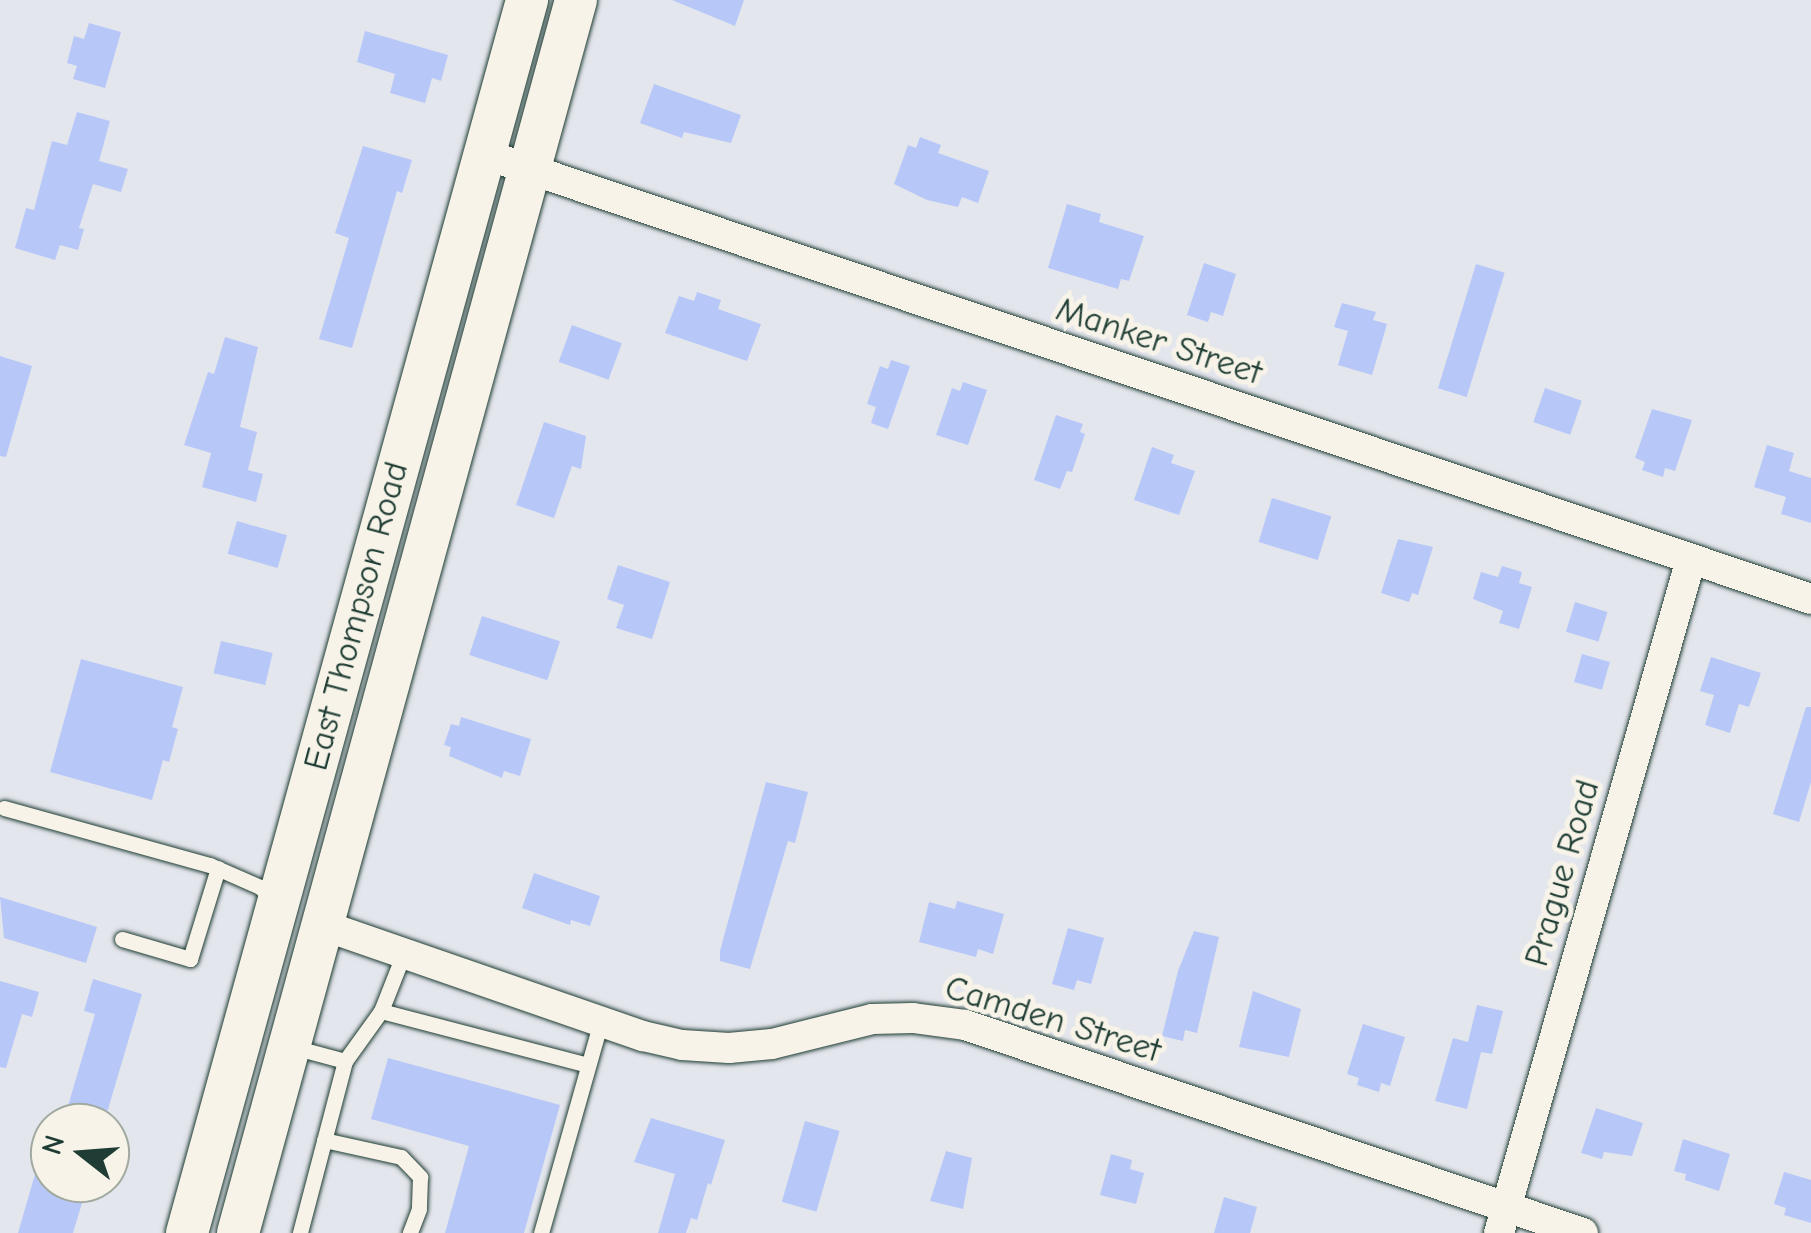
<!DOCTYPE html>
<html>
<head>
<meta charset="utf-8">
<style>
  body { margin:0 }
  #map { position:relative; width:1811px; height:1233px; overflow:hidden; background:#e4e6ed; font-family:"Comic Neue",sans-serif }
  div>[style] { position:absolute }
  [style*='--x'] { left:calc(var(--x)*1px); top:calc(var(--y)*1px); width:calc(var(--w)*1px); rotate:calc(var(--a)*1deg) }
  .building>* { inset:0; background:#b7c8f8; transform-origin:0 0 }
  .roads { filter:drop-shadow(0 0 2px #1f3d34) drop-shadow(0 0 2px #1f3d34) }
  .service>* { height:15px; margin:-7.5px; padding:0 7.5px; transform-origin:7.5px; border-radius:7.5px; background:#f7f3e8 }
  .minor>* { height:30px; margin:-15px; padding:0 15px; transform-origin:15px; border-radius:15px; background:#f7f3e8 }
  .secondary>* { height:42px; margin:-21px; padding:0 21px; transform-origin:21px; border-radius:21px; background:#f7f3e8 }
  span { translate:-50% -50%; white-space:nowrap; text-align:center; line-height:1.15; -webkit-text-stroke:10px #f7f3e8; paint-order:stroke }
  .street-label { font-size:35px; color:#1f3d34 }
  .north { position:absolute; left:30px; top:1103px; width:100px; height:100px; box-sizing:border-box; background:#f7f3e8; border:2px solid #a1aaa0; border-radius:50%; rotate:287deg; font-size:28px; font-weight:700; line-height:40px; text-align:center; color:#1f3d34 }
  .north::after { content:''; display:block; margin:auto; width:35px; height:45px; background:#1f3d34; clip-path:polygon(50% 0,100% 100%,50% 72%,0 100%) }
</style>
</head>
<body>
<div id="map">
  <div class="building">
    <i style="clip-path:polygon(672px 0,744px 0,735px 26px)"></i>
    <i style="clip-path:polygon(89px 23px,121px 32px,105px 88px,73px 79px,77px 66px,67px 63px,74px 36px,84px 39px)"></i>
    <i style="clip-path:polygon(365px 31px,448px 55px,441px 81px,432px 78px,425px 103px,390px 93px,395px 74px,357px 62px)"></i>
    <i style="clip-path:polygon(654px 84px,741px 115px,731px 143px,684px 132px,682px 138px,640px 123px)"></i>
    <i style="clip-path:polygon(77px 112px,110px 121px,99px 161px,128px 169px,121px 192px,93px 184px,79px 228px,84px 229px,78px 250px,60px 245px,55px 260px,15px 248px,26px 208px,34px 210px,52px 141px,67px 145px)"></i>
    <i style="clip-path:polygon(920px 137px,941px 145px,938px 153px,989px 171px,978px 203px,962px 197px,958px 207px,927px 200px,894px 184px,908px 145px,916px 148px)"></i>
    <i style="clip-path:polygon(363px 146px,412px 160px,402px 193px,397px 191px,352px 348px,319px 339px,349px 238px,335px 233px)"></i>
    <i style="clip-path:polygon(1067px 204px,1101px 214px,1099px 222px,1144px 236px,1129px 281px,1121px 279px,1118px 289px,1048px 268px)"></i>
    <i style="clip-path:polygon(1204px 263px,1236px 274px,1223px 316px,1211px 312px,1208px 322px,1187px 315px)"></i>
    <i style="left:1476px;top:264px;width:30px;height:130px;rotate:17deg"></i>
    <i style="clip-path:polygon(697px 292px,721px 300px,718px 309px,761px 324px,747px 361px,665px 333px,679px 296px,694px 301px)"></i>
    <i style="clip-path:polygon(1342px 303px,1376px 312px,1373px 320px,1387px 324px,1372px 375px,1338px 365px,1348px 331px,1334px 327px)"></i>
    <i style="left:572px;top:325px;width:53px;height:39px;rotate:20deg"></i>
    <i style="clip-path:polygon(225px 337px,258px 347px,240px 427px,257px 432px,248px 470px,263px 474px,256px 502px,202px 487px,211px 453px,184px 445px,208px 372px,214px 374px)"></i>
    <i style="clip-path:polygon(0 356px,32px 366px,6px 457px,0 456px)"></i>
    <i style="clip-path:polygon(891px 360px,910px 366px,888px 429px,871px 423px,876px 407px,867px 404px,880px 366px,888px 369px)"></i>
    <i style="clip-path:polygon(963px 382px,987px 390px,968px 445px,936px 435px,952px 388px,960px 391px)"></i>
    <i style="left:1545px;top:388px;width:39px;height:36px;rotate:19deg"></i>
    <i style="clip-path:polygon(1652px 409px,1692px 420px,1675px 471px,1665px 468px,1663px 477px,1642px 470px,1645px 462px,1635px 458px)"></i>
    <i style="clip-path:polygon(1056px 415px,1083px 424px,1080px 432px,1085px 434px,1072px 472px,1067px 471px,1060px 489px,1034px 480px)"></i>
    <i style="clip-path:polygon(544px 422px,586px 436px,581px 469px,572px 466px,554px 518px,516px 505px)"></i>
    <i style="clip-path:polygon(1767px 445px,1794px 453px,1789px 471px,1811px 478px,1811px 523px,1781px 514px,1786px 497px,1754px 487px)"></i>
    <i style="clip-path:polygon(1152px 447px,1174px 455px,1171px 463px,1195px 471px,1179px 515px,1134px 500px)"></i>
    <i style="left:1272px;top:498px;width:62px;height:46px;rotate:17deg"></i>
    <i style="left:237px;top:521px;width:52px;height:34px;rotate:16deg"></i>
    <i style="clip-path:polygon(1398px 539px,1433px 547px,1418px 595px,1412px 593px,1409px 602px,1381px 593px)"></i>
    <i style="clip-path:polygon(618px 565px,670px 582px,652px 639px,616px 628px,624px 605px,607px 599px)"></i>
    <i style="clip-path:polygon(1502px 566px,1522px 572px,1519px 583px,1532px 587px,1519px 629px,1499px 623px,1503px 611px,1473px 599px,1481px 572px,1498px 577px)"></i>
    <i style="left:1575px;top:602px;width:34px;height:31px;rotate:17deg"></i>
    <i style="left:482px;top:616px;width:82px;height:41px;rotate:18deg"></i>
    <i style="left:221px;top:641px;width:53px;height:33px;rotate:13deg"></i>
    <i style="left:1582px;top:654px;width:29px;height:29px;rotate:16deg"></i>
    <i style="clip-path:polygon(1711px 657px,1761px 673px,1749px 707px,1739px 704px,1730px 733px,1705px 725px,1714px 695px,1700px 691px)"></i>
    <i style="clip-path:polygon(81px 659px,183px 687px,172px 727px,178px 729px,169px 762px,163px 760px,152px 800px,50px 772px)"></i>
    <i style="clip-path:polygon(1806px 707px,1811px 707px,1811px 782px,1799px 822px,1773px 814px)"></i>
    <i style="clip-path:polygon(461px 717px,531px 739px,520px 776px,504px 771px,502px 778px,449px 756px,451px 747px,444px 745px,451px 724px,459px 726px)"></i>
    <i style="clip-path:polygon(766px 782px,808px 792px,795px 843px,788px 841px,750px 969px,720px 961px,720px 951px)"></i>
    <i style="clip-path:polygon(534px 873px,600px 896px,590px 926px,571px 920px,570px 925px,522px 908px)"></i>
    <i style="clip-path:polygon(0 897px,97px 927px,86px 963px,4px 938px)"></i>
    <i style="clip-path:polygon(957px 901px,1004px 914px,993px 954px,978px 949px,976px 957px,919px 942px,929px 902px,955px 909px)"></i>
    <i style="clip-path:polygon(1068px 928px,1104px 938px,1091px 984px,1077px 980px,1074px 990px,1052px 984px)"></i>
    <i style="clip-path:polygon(1194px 931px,1219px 937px,1197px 1033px,1185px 1030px,1183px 1041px,1162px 1036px,1178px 971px)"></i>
    <i style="clip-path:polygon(93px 979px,142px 994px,104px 1123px,63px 1123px,95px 1014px,84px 1011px)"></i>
    <i style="clip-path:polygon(0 981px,39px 992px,32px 1017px,22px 1014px,6px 1068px,0 1067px)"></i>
    <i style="clip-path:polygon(1253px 991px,1301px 1009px,1289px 1057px,1239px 1047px)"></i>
    <i style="clip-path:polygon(1477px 1005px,1503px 1011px,1492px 1054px,1481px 1052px,1467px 1109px,1435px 1101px,1453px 1038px,1468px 1042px)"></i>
    <i style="clip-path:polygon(1363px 1024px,1405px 1037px,1390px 1086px,1381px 1083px,1379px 1092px,1357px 1085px,1359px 1078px,1347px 1074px)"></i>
    <i style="clip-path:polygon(388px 1058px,560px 1105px,524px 1233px,445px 1233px,469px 1146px,371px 1119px)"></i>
    <i style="clip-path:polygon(1596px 1108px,1643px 1123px,1632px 1156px,1604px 1152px,1602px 1159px,1581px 1153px)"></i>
    <i style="clip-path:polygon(651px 1118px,725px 1140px,711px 1185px,708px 1183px,697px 1220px,691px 1218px,686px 1233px,658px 1233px,675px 1174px,634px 1162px)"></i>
    <i style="left:805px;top:1121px;width:36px;height:84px;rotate:16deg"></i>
    <i style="clip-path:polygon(1683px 1139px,1730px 1154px,1719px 1191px,1685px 1180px,1686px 1174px,1674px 1171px)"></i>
    <i style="clip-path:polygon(44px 1143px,50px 1144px,50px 1183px,88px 1183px,73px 1233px,18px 1233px)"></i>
    <i style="clip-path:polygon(946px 1151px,972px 1158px,963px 1209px,930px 1201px)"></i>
    <i style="clip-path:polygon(1111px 1154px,1132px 1160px,1130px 1169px,1144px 1173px,1136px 1204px,1100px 1195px)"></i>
    <i style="clip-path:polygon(1784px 1172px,1811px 1180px,1811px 1223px,1784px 1215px,1786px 1208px,1774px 1204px)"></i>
    <i style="clip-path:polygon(1224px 1197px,1257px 1207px,1250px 1233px,1214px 1233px)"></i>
  </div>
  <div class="roads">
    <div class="service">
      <i style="--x:4;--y:808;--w:214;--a:15.5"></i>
      <i style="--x:210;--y:865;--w:55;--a:23.7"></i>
      <i style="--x:260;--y:887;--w:17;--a:45"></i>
      <i style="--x:122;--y:939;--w:71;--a:16.4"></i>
      <i style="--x:190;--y:959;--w:95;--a:-72.9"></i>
      <i style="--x:381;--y:1011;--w:214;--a:14.6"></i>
      <i style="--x:293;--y:1047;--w:54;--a:15.1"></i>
      <i style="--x:345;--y:1061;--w:178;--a:104.7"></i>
      <i style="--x:345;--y:1061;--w:62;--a:-54.2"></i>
      <i style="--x:381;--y:1011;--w:62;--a:-68.4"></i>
      <i style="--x:324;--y:1140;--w:79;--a:12.4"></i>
      <i style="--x:401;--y:1157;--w:28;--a:46"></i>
      <i style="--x:420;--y:1177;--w:32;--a:92"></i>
      <i style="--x:419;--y:1209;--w:26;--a:111"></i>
      <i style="--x:541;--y:1233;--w:220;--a:-74.2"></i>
    </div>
    <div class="minor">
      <i style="--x:484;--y:154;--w:1400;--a:18.54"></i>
      <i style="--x:322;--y:925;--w:340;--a:19.1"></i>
      <i style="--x:643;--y:1036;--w:40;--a:13"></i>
      <i style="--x:682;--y:1045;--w:47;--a:3.7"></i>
      <i style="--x:729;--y:1048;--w:43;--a:-5.3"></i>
      <i style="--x:772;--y:1044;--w:103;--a:-14"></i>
      <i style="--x:872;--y:1019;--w:41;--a:-1.4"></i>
      <i style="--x:913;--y:1018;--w:52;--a:7.7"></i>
      <i style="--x:965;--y:1025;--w:652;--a:18.6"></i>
      <i style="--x:1499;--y:1233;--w:701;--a:-74.1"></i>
    </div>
    <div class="secondary">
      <i style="--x:187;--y:1233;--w:1279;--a:-74.58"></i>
      <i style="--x:238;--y:1233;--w:1278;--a:-74.67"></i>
    </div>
  </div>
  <div class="street-label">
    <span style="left:1159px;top:341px;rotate:18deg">Manker Street</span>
    <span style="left:356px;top:616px;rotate:-75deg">East Thompson Road</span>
    <span style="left:1562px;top:873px;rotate:-74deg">Prague Road</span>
    <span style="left:1053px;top:1019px;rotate:17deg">Camden Street</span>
  </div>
  <div class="north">N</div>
</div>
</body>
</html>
